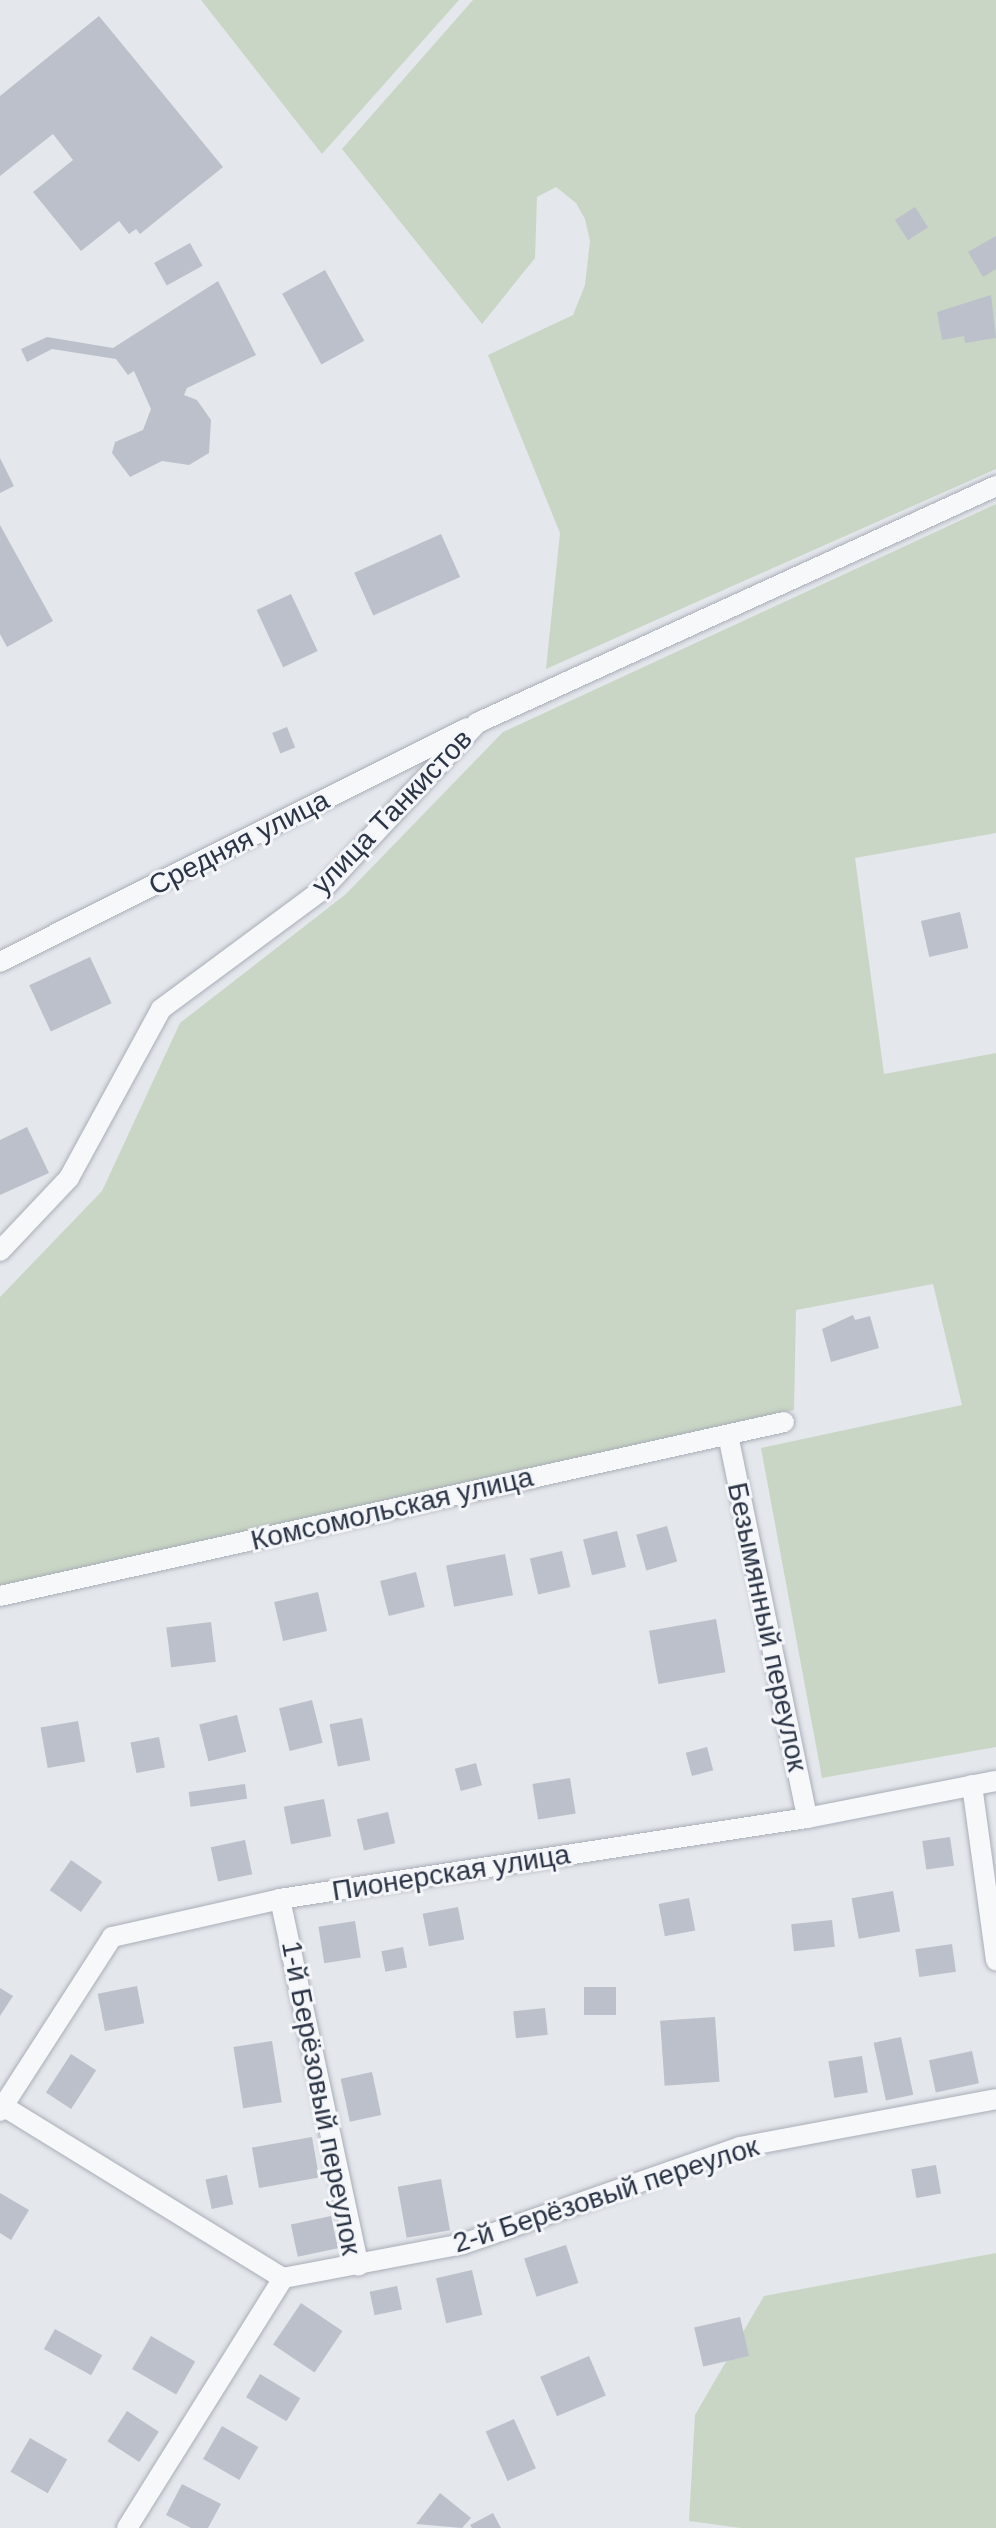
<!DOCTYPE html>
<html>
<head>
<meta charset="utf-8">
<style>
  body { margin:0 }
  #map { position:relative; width:996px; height:2528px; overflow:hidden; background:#e4e7ec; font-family:Arial,sans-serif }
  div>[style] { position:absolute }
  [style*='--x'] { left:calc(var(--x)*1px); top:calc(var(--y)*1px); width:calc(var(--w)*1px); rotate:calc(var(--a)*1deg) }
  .green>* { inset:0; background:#c9d6c5 }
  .building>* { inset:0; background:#bbc0ca; transform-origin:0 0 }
  .roads { filter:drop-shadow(0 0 2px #a9aeb7) drop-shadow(0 0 2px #a9aeb7) }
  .minor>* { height:20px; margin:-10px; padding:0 10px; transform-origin:10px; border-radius:10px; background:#f7f8fa }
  span { translate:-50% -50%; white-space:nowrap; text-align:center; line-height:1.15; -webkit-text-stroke:6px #f4f6f9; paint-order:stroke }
  .street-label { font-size:28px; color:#2b3445 }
</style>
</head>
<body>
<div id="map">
  <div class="green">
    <i style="clip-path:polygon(201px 0,459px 0,322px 154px)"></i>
    <i style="clip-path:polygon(473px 0,996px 0,996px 469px,546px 669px,560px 533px,488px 355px,573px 315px,585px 285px,590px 241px,585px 219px,576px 203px,556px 187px,537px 197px,535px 258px,482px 324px,342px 149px)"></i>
    <i style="clip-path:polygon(996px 504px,996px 833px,855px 858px,884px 1074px,996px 1053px,996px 1747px,822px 1778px,761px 1448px,962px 1405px,933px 1284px,796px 1310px,794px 1410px,0 1588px,0 1297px,102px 1191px,180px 1023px,346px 894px,503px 732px)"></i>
    <i style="clip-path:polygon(996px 2253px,996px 2528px,741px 2528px,689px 2521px,695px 2415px,764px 2296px)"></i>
  </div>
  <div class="building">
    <i style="clip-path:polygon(99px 16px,223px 167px,140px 234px,136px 229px,129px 234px,119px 221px,81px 251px,33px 192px,73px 160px,53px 134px,0 176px,0 96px)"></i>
    <i style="left:915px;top:207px;width:24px;height:24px;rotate:57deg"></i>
    <i style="clip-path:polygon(996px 236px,996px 269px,983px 277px,968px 252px)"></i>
    <i style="left:190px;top:243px;width:26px;height:41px;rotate:61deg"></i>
    <i style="left:325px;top:270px;width:81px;height:49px;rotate:61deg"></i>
    <i style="clip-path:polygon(218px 281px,256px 355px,187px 388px,184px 395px,197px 400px,211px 420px,209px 453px,189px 465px,162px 461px,130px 477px,112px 453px,115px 442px,143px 430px,151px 409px,134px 371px,128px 375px,116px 359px,52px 349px,27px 362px,21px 349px,47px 337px,113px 348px)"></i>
    <i style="clip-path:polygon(991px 295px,996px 338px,965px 343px,964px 336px,942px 340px,937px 312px)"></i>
    <i style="clip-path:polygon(0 458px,14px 486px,0 493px)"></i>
    <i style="clip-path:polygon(0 525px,53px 621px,7px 647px,0 634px)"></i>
    <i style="left:441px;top:534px;width:47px;height:95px;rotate:66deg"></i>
    <i style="left:291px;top:594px;width:63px;height:38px;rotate:65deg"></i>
    <i style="left:287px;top:727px;width:22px;height:16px;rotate:68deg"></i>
    <i style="left:960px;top:912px;width:37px;height:40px;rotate:77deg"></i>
    <i style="left:90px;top:957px;width:51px;height:67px;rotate:65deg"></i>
    <i style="clip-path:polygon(27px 1127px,49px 1173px,0 1195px,0 1140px)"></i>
    <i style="clip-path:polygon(853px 1315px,855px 1320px,870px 1316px,879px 1348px,831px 1362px,822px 1329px)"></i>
    <i style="left:667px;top:1526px;width:37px;height:32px;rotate:74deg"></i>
    <i style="left:617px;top:1531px;width:37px;height:35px;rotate:76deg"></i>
    <i style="left:562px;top:1551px;width:37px;height:33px;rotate:77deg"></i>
    <i style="left:505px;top:1554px;width:42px;height:60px;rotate:79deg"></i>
    <i style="left:416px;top:1572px;width:36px;height:37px;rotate:76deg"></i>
    <i style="left:318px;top:1592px;width:40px;height:45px;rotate:77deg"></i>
    <i style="left:716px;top:1619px;width:54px;height:68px;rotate:80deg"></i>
    <i style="left:211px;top:1622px;width:40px;height:45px;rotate:83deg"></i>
    <i style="left:312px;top:1700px;width:44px;height:34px;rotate:76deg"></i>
    <i style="left:237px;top:1715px;width:38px;height:39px;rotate:76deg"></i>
    <i style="left:362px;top:1718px;width:43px;height:33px;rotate:79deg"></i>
    <i style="left:78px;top:1721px;width:41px;height:38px;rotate:80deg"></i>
    <i style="left:159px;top:1737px;width:31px;height:29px;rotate:79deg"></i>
    <i style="left:707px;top:1747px;width:24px;height:22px;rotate:75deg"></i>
    <i style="left:476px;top:1763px;width:23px;height:22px;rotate:75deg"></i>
    <i style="left:570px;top:1778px;width:36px;height:38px;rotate:81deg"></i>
    <i style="left:245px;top:1784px;width:15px;height:57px;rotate:82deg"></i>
    <i style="left:324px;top:1799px;width:38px;height:41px;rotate:79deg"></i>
    <i style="left:388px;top:1812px;width:32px;height:32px;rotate:77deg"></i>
    <i style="left:950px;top:1837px;width:29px;height:28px;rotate:82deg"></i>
    <i style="left:245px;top:1840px;width:35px;height:35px;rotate:78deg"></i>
    <i style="left:71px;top:1860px;width:38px;height:37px;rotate:35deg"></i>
    <i style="left:893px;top:1891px;width:41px;height:42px;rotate:80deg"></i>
    <i style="left:689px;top:1898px;width:33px;height:31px;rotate:79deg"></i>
    <i style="left:458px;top:1907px;width:33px;height:36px;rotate:79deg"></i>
    <i style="left:832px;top:1920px;width:27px;height:41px;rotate:84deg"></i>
    <i style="left:355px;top:1921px;width:37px;height:37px;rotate:81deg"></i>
    <i style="left:952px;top:1944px;width:28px;height:37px;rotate:82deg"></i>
    <i style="left:403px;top:1947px;width:21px;height:22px;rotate:79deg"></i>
    <i style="left:137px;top:1986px;width:38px;height:40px;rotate:79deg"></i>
    <i style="left:584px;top:1987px;width:32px;height:28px"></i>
    <i style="clip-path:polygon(0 1988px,13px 1996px,0 2016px)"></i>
    <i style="left:545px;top:2008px;width:27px;height:32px;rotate:84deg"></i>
    <i style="left:715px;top:2017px;width:65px;height:55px;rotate:86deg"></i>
    <i style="left:901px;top:2037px;width:59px;height:28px;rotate:78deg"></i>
    <i style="left:272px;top:2041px;width:62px;height:39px;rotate:81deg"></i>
    <i style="left:972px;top:2051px;width:33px;height:44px;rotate:78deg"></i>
    <i style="left:71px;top:2054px;width:30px;height:46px;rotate:33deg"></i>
    <i style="left:862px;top:2056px;width:37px;height:34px;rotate:81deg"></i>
    <i style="left:372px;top:2072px;width:44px;height:32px;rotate:78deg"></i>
    <i style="left:312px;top:2137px;width:41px;height:61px;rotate:80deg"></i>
    <i style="left:936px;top:2165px;width:29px;height:25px;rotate:80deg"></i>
    <i style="left:227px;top:2175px;width:30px;height:22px;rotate:78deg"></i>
    <i style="left:441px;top:2179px;width:52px;height:44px;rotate:80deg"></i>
    <i style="clip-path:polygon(0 2193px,29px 2210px,11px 2240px,0 2233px)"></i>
    <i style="left:331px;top:2216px;width:33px;height:41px;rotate:78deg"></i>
    <i style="left:566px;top:2245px;width:40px;height:44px;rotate:72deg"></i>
    <i style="left:472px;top:2270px;width:46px;height:37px;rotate:77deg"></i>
    <i style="left:397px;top:2286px;width:24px;height:28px;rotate:78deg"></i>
    <i style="left:301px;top:2303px;width:50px;height:50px;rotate:34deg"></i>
    <i style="left:740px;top:2317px;width:40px;height:47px;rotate:77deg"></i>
    <i style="left:55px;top:2329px;width:54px;height:23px;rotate:29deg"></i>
    <i style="left:151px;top:2336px;width:51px;height:38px;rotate:30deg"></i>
    <i style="left:589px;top:2356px;width:43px;height:53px;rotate:67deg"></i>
    <i style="left:260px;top:2374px;width:47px;height:27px;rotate:31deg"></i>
    <i style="left:127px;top:2411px;width:38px;height:36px;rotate:33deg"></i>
    <i style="left:514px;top:2419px;width:54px;height:31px;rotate:66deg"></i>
    <i style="left:222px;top:2426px;width:42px;height:38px;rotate:30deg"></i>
    <i style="left:30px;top:2438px;width:43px;height:39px;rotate:30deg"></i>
    <i style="clip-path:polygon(182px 2484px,221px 2504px,208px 2528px,191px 2528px,166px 2515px)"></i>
    <i style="clip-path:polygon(440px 2493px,471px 2518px,462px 2528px,416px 2524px)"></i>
    <i style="clip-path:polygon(493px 2513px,501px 2528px,472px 2528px,470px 2525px)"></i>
  </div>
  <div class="roads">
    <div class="minor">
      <i style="--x:0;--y:962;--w:522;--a:-26.61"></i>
      <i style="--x:0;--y:1251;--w:100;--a:-46.6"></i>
      <i style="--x:69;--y:1178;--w:192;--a:-61.4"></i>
      <i style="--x:161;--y:1009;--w:200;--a:-36.5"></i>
      <i style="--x:322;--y:890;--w:228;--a:-47.1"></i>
      <i style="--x:477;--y:723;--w:571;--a:-24.54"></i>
      <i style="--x:728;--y:1435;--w:391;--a:78.3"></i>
      <i style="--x:0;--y:1596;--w:803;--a:-12.51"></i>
      <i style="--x:972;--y:1785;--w:177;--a:82.2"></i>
      <i style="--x:280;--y:1899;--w:375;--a:77.9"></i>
      <i style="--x:3;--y:2106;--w:329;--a:31.6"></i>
      <i style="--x:0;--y:2111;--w:207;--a:-57.2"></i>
      <i style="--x:112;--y:1937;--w:172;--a:-12.7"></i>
      <i style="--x:280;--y:1899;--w:533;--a:-8.74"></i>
      <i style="--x:807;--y:1818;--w:193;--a:-11.1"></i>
      <i style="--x:127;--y:2528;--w:295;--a:-58"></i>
      <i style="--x:283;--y:2278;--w:183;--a:-10.7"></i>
      <i style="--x:463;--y:2244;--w:293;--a:-19.3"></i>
      <i style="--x:740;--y:2147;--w:260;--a:-10.6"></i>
    </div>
  </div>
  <div class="street-label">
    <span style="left:392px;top:812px;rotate:-46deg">улица Танкистов</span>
    <span style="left:239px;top:843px;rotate:-27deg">Средняя улица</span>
    <span style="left:392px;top:1509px;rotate:-13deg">Комсомольская улица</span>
    <span style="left:767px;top:1627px;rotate:78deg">Безымянный переулок</span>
    <span style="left:451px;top:1873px;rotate:-9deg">Пионерская улица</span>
    <span style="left:321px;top:2098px;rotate:79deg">1-й Берёзовый переулок</span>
    <span style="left:606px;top:2195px;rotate:-18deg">2-й Берёзовый переулок</span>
  </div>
</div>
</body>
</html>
